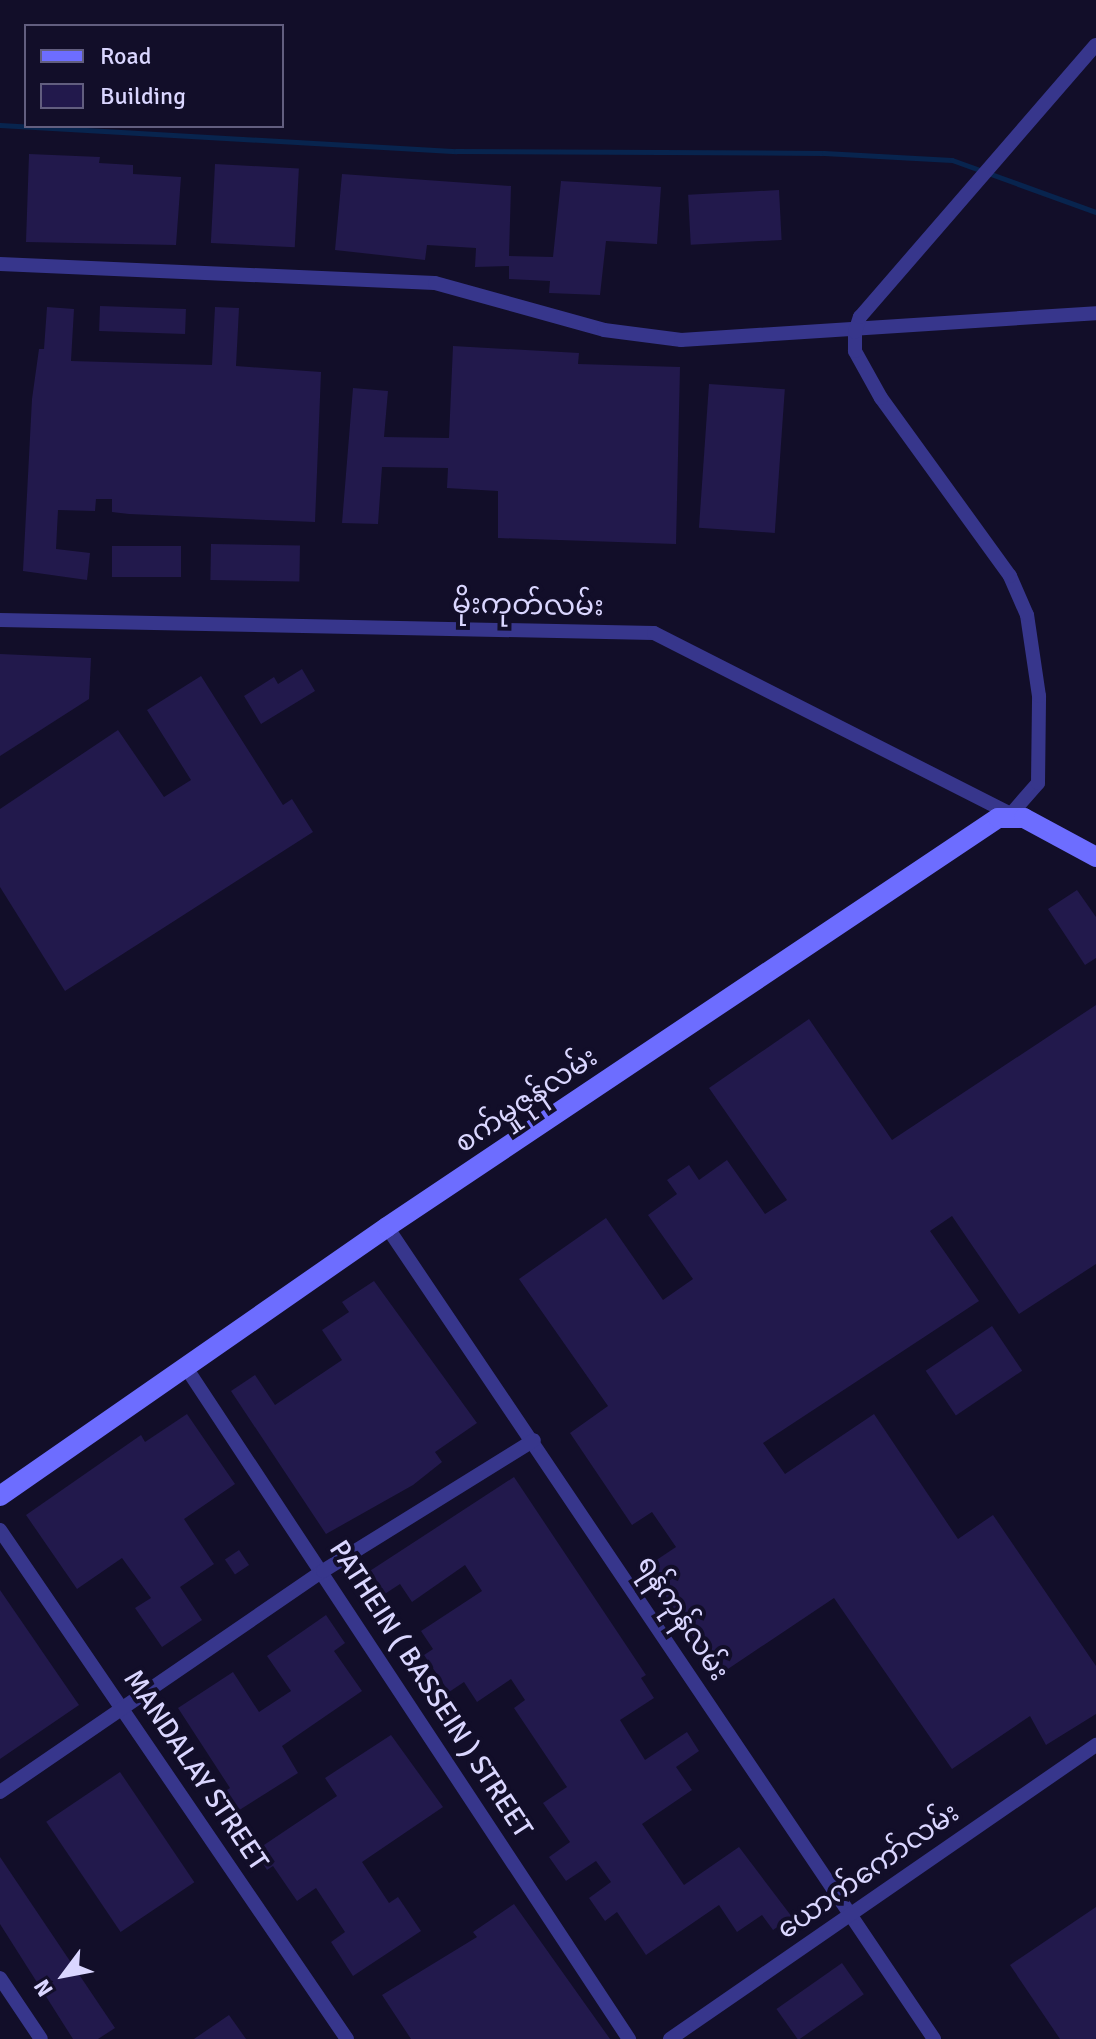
<!DOCTYPE html>
<html>
<head>
<meta charset="utf-8">
<style>
  body { margin:0 }
  #map { position:relative; width:1096px; height:2039px; overflow:hidden; background:#120e29; font-family:Signika,"Noto Sans Myanmar",sans-serif }
  div>[style] { position:absolute }
  [style*='--x'] { left:calc(var(--x)*1px); top:calc(var(--y)*1px); width:calc(var(--w)*1px); rotate:calc(var(--a)*1deg) }
  .stream>* { height:5px; margin:-2.5px; padding:0 2.5px; transform-origin:2.5px; border-radius:2.5px; background:#08244e }
  .building>* { inset:0; background:#22194c; transform-origin:0 0 }
  .street>* { height:14px; margin:-7px; padding:0 7px; transform-origin:7px; border-radius:7px; background:#37368c }
  .secondary>* { height:20px; margin:-10px; padding:0 10px; transform-origin:10px; border-radius:10px; background:#6d6dff }
  span { translate:-50% -50%; white-space:nowrap; text-align:center; line-height:1.15; -webkit-text-stroke:8px #120e29; paint-order:stroke }
  .street-label { font-size:28px; color:#dad6ff }
  .legend { position:absolute; left:24px; top:24px; width:260px; height:104px; box-sizing:border-box; background:#120e29; border:2px solid #625e7f; margin:0; padding:10px 14px; list-style:none; font-size:24px; color:#dad6ff }
  .legend li { display:flex; align-items:center; gap:16px; height:40px }
  .legend b { width:40px; border:2px solid #625e7f }
  .north { position:absolute; left:24px; top:1935px; width:80px; height:80px; -webkit-text-stroke:6px #120e29; paint-order:stroke; rotate:238deg; font-size:22px; font-weight:700; line-height:32px; text-align:center; color:#dad6ff }
  .north::after { content:''; display:block; margin:auto; width:28px; height:36px; background:#dad6ff; clip-path:polygon(50% 0,100% 100%,50% 72%,0 100%) }
</style>
</head>
<body>
<div id="map">
  <div class="stream">
    <i style="--x:0;--y:125;--w:457;--a:3.3"></i>
    <i style="--x:456;--y:151;--w:368;--a:0.3"></i>
    <i style="--x:824;--y:153;--w:128;--a:3.1"></i>
    <i style="--x:952;--y:160;--w:153;--a:19.9"></i>
  </div>
  <div class="building">
    <i style="clip-path:polygon(29px 154px,100px 157px,99px 163px,133px 165px,133px 174px,181px 177px,176px 245px,26px 242px)"></i>
    <i style="left:215px;top:164px;width:84px;height:79px;rotate:3deg"></i>
    <i style="clip-path:polygon(342px 174px,511px 186px,509px 256px,553px 257px,561px 181px,661px 187px,657px 244px,606px 241px,600px 295px,549px 293px,550px 281px,509px 279px,509px 266px,475px 267px,476px 248px,427px 245px,425px 260px,335px 250px)"></i>
    <i style="left:779px;top:190px;width:50px;height:91px;rotate:87deg"></i>
    <i style="left:100px;top:306px;width:86px;height:25px;rotate:2deg"></i>
    <i style="clip-path:polygon(47px 307px,74px 309px,71px 361px,212px 365px,215px 307px,239px 308px,236px 366px,321px 372px,315px 522px,129px 514px,112px 512px,112px 499px,96px 499px,95px 511px,58px 510px,56px 549px,90px 553px,87px 580px,23px 571px,32px 399px,39px 349px,44px 349px)"></i>
    <i style="clip-path:polygon(453px 346px,579px 353px,578px 364px,680px 367px,676px 544px,498px 538px,498px 491px,447px 488px,448px 468px,382px 467px,378px 524px,342px 523px,353px 388px,388px 391px,384px 437px,449px 438px)"></i>
    <i style="left:709px;top:384px;width:76px;height:144px;rotate:4deg"></i>
    <i style="left:211px;top:544px;width:89px;height:36px;rotate:1deg"></i>
    <i style="left:112px;top:546px;width:69px;height:31px"></i>
    <i style="clip-path:polygon(0 654px,91px 658px,89px 699px,0 756px)"></i>
    <i style="clip-path:polygon(302px 669px,315px 691px,261px 724px,244px 696px,274px 677px,278px 684px)"></i>
    <i style="clip-path:polygon(201px 676px,283px 805px,292px 799px,313px 832px,65px 991px,0 887px,0 809px,118px 730px,164px 797px,191px 780px,147px 710px)"></i>
    <i style="clip-path:polygon(1077px 890px,1096px 917px,1096px 958px,1085px 965px,1048px 909px)"></i>
    <i style="clip-path:polygon(1096px 1005px,1096px 1264px,1019px 1314px,952px 1216px,930px 1231px,979px 1301px,763px 1443px,785px 1474px,874px 1414px,958px 1539px,993px 1515px,1096px 1666px,1096px 1714px,1046px 1745px,1030px 1716px,952px 1769px,834px 1598px,719px 1675px,646px 1567px,676px 1547px,652px 1512px,632px 1525px,570px 1433px,608px 1406px,519px 1279px,606px 1218px,663px 1300px,693px 1279px,648px 1215px,677px 1194px,667px 1180px,689px 1165px,699px 1180px,727px 1160px,765px 1214px,787px 1200px,709px 1088px,809px 1019px,892px 1140px)"></i>
    <i style="clip-path:polygon(374px 1281px,477px 1423px,435px 1452px,442px 1462px,413px 1485px,326px 1534px,231px 1391px,255px 1375px,275px 1405px,342px 1360px,322px 1330px,349px 1312px,342px 1302px)"></i>
    <i style="left:992px;top:1326px;width:54px;height:80px;rotate:56deg"></i>
    <i style="clip-path:polygon(187px 1414px,235px 1484px,184px 1519px,214px 1564px,180px 1587px,202px 1620px,162px 1647px,135px 1608px,151px 1598px,122px 1558px,77px 1589px,26px 1515px,141px 1435px,145px 1442px)"></i>
    <i style="clip-path:polygon(514px 1477px,646px 1675px,641px 1678px,654px 1698px,620px 1720px,645px 1760px,687px 1732px,699px 1751px,676px 1767px,692px 1790px,642px 1824px,684px 1885px,739px 1847px,792px 1917px,773px 1930px,762px 1915px,737px 1932px,719px 1905px,646px 1955px,617px 1912px,605px 1921px,589px 1898px,611px 1882px,596px 1861px,566px 1881px,549px 1857px,570px 1842px,543px 1803px,567px 1787px,514px 1708px,525px 1700px,511px 1679px,477px 1702px,464px 1682px,449px 1692px,424px 1655px,433px 1649px,421px 1631px,482px 1591px,465px 1565px,412px 1602px,400px 1584px,374px 1601px,359px 1578px)"></i>
    <i style="left:239px;top:1550px;width:18px;height:17px;rotate:56deg"></i>
    <i style="clip-path:polygon(0 1590px,79px 1705px,0 1759px)"></i>
    <i style="clip-path:polygon(326px 1615px,345px 1643px,334px 1651px,362px 1691px,282px 1746px,298px 1773px,230px 1816px,218px 1796px,230px 1788px,178px 1708px,233px 1672px,259px 1712px,291px 1691px,267px 1656px)"></i>
    <i style="clip-path:polygon(391px 1735px,443px 1807px,362px 1862px,389px 1903px,398px 1897px,421px 1931px,353px 1976px,331px 1942px,345px 1932px,316px 1888px,297px 1901px,273px 1866px,267px 1870px,255px 1851px,337px 1796px,325px 1778px)"></i>
    <i style="left:120px;top:1772px;width:133px;height:89px;rotate:56deg"></i>
    <i style="clip-path:polygon(0 1857px,115px 2028px,98px 2039px,73px 2039px,0 1924px)"></i>
    <i style="clip-path:polygon(514px 1904px,610px 2039px,411px 2039px,382px 1995px,477px 1937px,473px 1932px)"></i>
    <i style="clip-path:polygon(1096px 1907px,1096px 2039px,1060px 2039px,1010px 1965px)"></i>
    <i style="left:842px;top:1963px;width:38px;height:80px;rotate:55deg"></i>
    <i style="clip-path:polygon(229px 2015px,246px 2039px,194px 2039px)"></i>
  </div>
  <div class="street">
    <i style="--x:0;--y:264;--w:435;--a:2.5"></i>
    <i style="--x:435;--y:283;--w:175;--a:15.5"></i>
    <i style="--x:604;--y:330;--w:78;--a:7.4"></i>
    <i style="--x:681;--y:340;--w:416;--a:-3.7"></i>
    <i style="--x:0;--y:620;--w:654;--a:1.14"></i>
    <i style="--x:654;--y:633;--w:400;--a:26.9"></i>
    <i style="--x:1011;--y:814;--w:41;--a:-48.9"></i>
    <i style="--x:1038;--y:783;--w:87;--a:-89.3"></i>
    <i style="--x:1039;--y:696;--w:82;--a:-98.4"></i>
    <i style="--x:1027;--y:615;--w:43;--a:-113.6"></i>
    <i style="--x:1010;--y:576;--w:220;--a:-125.9"></i>
    <i style="--x:881;--y:398;--w:54;--a:-119"></i>
    <i style="--x:855;--y:351;--w:19;--a:-90"></i>
    <i style="--x:855;--y:332;--w:16;--a:-72"></i>
    <i style="--x:860;--y:317;--w:360;--a:-49.1"></i>
    <i style="--x:387;--y:1227;--w:979;--a:56.03"></i>
    <i style="--x:187;--y:1369;--w:803;--a:56.59"></i>
    <i style="--x:0;--y:1530;--w:616;--a:55.72"></i>
    <i style="--x:0;--y:1792;--w:391;--a:-34.4"></i>
    <i style="--x:323;--y:1571;--w:248;--a:-31.8"></i>
    <i style="--x:0;--y:1978;--w:73;--a:56.1"></i>
    <i style="--x:670;--y:2039;--w:518;--a:-34.61"></i>
  </div>
  <div class="secondary">
    <i style="--x:0;--y:1496;--w:471;--a:-34.8"></i>
    <i style="--x:387;--y:1227;--w:735;--a:-33.8"></i>
    <i style="--x:998;--y:818;--w:26;--a:0"></i>
    <i style="--x:1024;--y:818;--w:82;--a:28.4"></i>
  </div>
  <div class="street-label">
    <span style="left:528px;top:605px;rotate:1deg">မိုးကုတ်လမ်း</span>
    <span style="left:526px;top:1100px;rotate:-34deg">စက်မှုဇုန်လမ်း</span>
    <span style="left:683px;top:1618px;rotate:57deg">ရန်ကုန်လမ်း</span>
    <span style="left:431px;top:1689px;rotate:57deg">PATHEIN ( BASSEIN ) STREET</span>
    <span style="left:196px;top:1770px;rotate:56deg">MANDALAY STREET</span>
    <span style="left:868px;top:1871px;rotate:-35deg">ယောက်ကော်လမ်း</span>
  </div>
  <ul class="legend">
  <li><b style="height:10px;background:#6d6dff"></b>Road</li>
  <li><b style="height:22px;background:#22194c"></b>Building</li>
  </ul>
  <div class="north">N</div>
</div>
</body>
</html>
